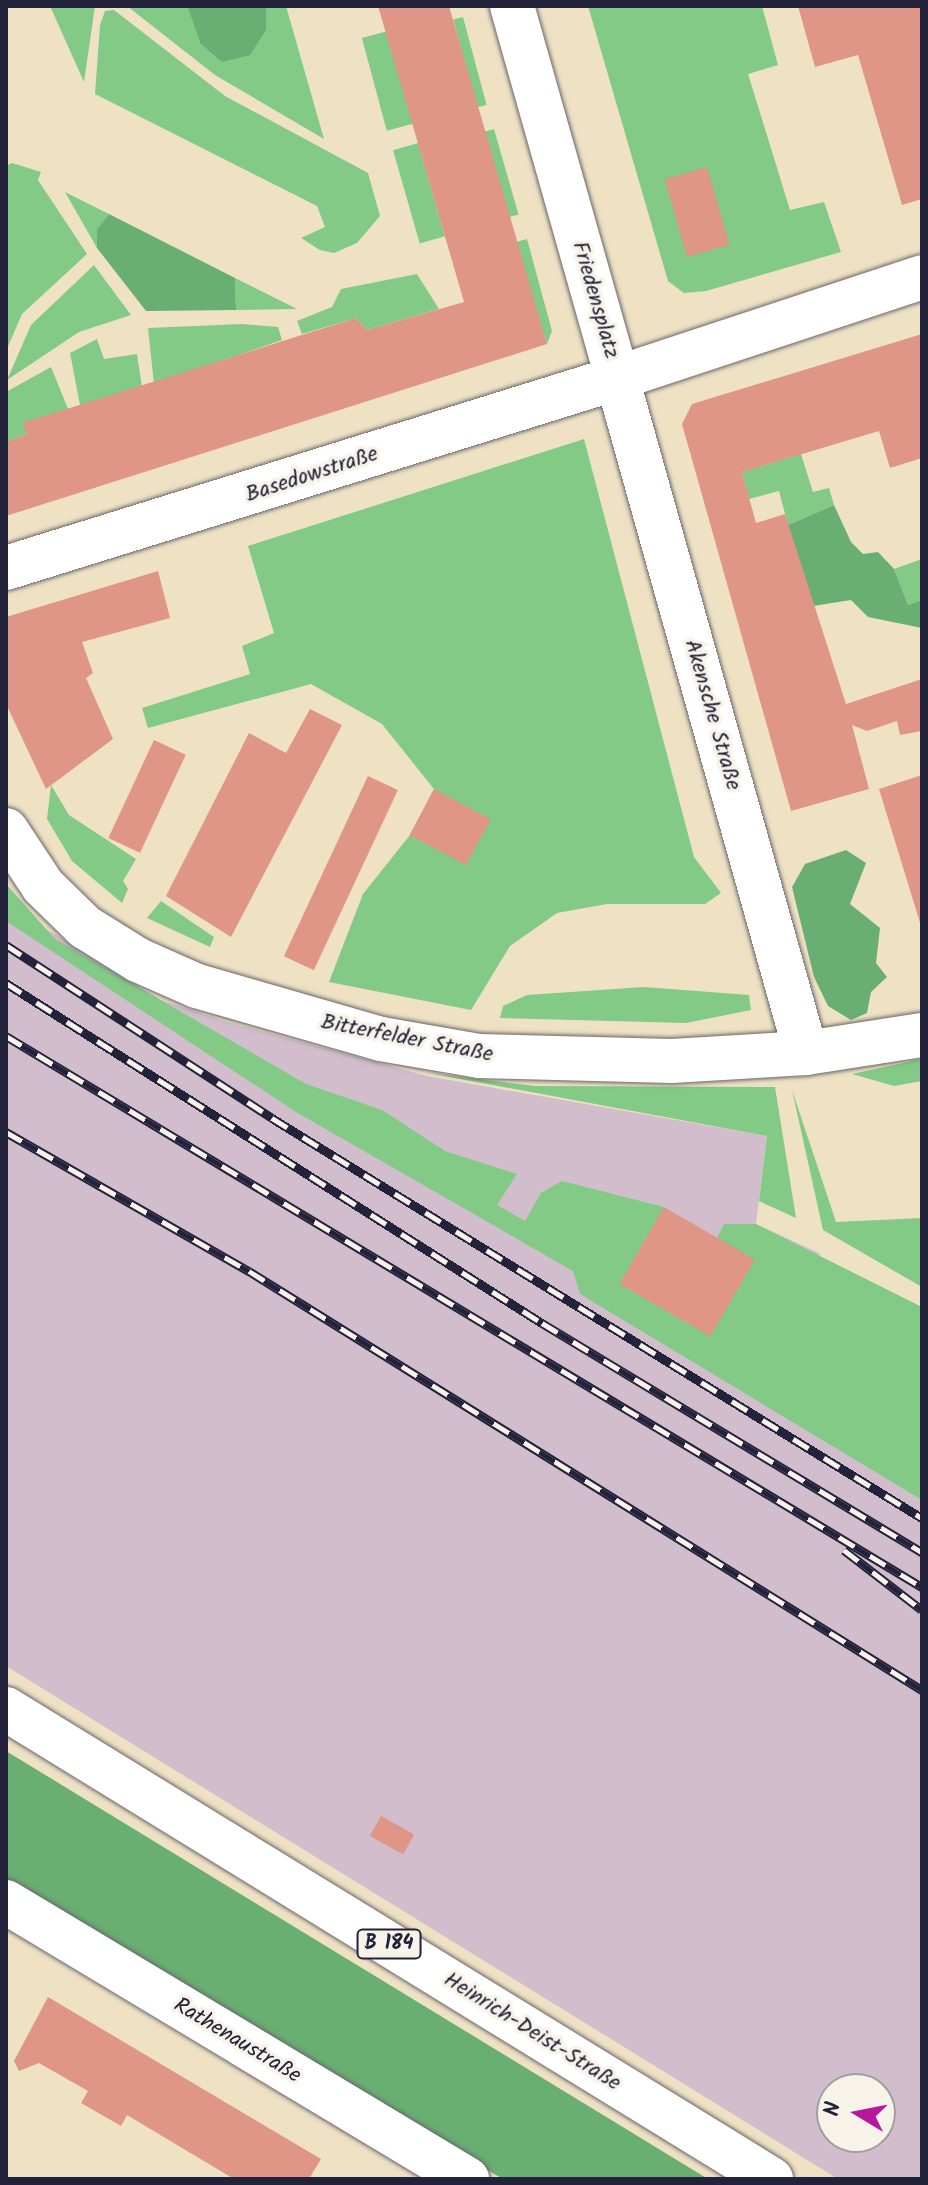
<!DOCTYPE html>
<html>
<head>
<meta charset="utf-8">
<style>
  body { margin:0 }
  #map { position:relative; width:928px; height:2185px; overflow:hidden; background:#efe2c4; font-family:Kalam,sans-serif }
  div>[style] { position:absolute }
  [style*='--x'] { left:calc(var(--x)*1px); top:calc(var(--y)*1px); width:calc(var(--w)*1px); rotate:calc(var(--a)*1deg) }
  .industrial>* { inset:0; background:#d1bdcc }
  .green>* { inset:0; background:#82ca86; transform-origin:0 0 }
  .forest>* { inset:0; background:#69ae73 }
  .building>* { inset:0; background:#df9687; transform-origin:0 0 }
  .roads { filter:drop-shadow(0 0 2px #6a656b) drop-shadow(0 0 2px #6a656b) }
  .street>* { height:44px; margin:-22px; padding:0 22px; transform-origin:22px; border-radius:22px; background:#fff }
  .secondary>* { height:44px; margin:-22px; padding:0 22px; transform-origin:22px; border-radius:22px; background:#fff }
  .primary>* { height:44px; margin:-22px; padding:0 22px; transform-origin:22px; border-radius:22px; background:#fff }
  .rail>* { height:9px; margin-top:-4.5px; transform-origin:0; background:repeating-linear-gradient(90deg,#f7f3e8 0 18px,#22223b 0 36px); box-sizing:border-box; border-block:2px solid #22223b }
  span { translate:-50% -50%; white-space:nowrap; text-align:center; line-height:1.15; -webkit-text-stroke:7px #f7f3e8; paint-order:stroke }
  .shield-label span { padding:2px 6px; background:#f7f3e8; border:2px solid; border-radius:6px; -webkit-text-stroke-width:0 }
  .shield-label { font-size:20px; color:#22223b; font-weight:700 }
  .street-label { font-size:22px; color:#22223b }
  .frame { position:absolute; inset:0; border:8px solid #22223b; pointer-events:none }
  .north { position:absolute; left:816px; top:2073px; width:80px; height:80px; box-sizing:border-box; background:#f7f3e8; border:2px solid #a29fa3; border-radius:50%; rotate:280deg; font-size:22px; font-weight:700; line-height:32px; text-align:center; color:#22223b }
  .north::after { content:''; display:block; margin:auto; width:28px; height:36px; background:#b5179e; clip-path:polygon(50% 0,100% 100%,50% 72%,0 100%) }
</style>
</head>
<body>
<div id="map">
  <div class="industrial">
    <i style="clip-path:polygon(evenodd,6px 904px,161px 1000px,227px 1022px,427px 1076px,767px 1136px,756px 1224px,819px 1253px,922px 1451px,922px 2179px,838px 2179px,6px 1666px,6px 904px,832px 2089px,880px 2089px,880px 2137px,832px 2137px,832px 2089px)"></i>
  </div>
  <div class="green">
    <i style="clip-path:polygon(50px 6px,95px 6px,84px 82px)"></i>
    <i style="clip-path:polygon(127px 6px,187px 6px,200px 43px,262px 18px,266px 6px,286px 6px,324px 139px,215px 75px)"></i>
    <i style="clip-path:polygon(588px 6px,762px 6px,778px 65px,748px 74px,790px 210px,824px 202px,841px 252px,706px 291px,684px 293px,668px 281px)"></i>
    <i style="clip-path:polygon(114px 10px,225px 96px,368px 173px,380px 216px,357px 243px,334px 253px,320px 250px,301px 238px,325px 227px,317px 206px,95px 94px,100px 25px,105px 11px)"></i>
    <i style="left:463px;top:17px;width:91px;height:10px;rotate:75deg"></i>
    <i style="left:388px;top:31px;width:96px;height:27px;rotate:75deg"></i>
    <i style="left:494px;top:129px;width:89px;height:10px;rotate:74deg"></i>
    <i style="left:418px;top:143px;width:97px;height:26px;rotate:74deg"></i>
    <i style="clip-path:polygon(12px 163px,41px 172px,38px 180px,87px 254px,22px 314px,6px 351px,6px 166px)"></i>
    <i style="clip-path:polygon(65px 192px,109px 214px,97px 229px,97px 248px)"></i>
    <i style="clip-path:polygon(527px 239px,552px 331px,547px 344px,516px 242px)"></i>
    <i style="clip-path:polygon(94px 265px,131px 315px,79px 332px,7px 380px,31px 325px)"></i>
    <i style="clip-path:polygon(417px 274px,439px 309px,367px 330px,356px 318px,302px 334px,297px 321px,332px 307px,341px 289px)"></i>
    <i style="clip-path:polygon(235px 278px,297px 309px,236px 310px)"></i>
    <i style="clip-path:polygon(242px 324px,278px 327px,282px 340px,154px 384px,148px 328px)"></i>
    <i style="clip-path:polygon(97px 339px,104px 359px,137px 354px,142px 387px,80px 405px,70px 353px)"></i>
    <i style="clip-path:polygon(51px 367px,68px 409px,23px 423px,27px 434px,6px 442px,6px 392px)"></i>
    <i style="clip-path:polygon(584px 439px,694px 857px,721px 893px,705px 904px,607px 904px,557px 913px,510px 946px,471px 1010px,329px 982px,363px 894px,410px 835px,434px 789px,382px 724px,311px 684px,148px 728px,142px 708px,250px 674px,242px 646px,274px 633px,248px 546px)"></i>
    <i style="clip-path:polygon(801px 454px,813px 492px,829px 488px,834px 505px,788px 525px,779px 491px,749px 499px,742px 472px)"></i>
    <i style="clip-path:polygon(922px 559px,922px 600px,908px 605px,894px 569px)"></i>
    <i style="clip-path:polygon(51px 785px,69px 815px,136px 859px,123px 881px,128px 889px,122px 903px,72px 861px,47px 819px)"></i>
    <i style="clip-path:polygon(6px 884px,55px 939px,306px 1084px,382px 1110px,445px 1151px,517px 1174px,497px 1205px,525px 1221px,541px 1193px,562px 1181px,664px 1207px,620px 1284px,710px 1336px,754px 1260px,717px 1238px,724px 1224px,756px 1224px,922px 1307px,922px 1500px,580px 1294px,573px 1271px,296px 1112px,6px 921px)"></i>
    <i style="clip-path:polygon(161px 901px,214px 937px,210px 947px,147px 918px)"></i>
    <i style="clip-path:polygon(644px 987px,749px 995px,751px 1010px,686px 1023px,500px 1018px,503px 1006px,527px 995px)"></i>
    <i style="clip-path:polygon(922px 1059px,922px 1081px,894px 1086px,852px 1074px)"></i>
    <i style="clip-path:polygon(428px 1073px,535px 1086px,775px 1087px,796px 1218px,759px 1201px,767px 1136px)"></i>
    <i style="clip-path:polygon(792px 1090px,836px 1222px,922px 1218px,922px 1287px,823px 1230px)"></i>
  </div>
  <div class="forest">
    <i style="clip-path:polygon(187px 6px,266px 6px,266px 30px,250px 55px,222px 62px,200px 43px)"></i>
    <i style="clip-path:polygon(109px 214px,235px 278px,236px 310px,146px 311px,97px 248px,97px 229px)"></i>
    <i style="clip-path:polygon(834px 505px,851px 542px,863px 554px,878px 552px,894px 569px,908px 605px,922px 600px,922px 628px,868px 617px,851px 600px,813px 606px,788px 525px)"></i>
    <i style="clip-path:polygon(846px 850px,866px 863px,850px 904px,880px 928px,876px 963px,887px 977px,871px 992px,867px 1013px,851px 1020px,828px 1006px,814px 977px,792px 887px,805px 864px)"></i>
    <i style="clip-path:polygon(6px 1751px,708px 2179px,503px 2179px,6px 1893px)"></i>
  </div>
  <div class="building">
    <i style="clip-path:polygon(378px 6px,449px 6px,547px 344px,6px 516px,6px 442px,27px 434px,22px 423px,356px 318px,367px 330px,464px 302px)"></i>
    <i style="clip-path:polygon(798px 6px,922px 6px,922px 199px,902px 205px,858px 55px,815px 67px)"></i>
    <i style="left:707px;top:167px;width:81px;height:44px;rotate:74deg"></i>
    <i style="clip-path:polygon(922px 334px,922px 458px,890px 468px,879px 431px,742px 472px,756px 523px,785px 514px,846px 704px,922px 679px,922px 731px,900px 735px,897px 721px,867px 731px,852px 725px,869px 789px,791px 811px,682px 424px,692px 404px)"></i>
    <i style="clip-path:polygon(158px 571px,170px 618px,82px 642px,93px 673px,86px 678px,113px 739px,46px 789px,6px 704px,6px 617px)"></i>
    <i style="clip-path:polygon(310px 709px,342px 725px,231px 937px,166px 896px,249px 733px,286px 753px)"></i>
    <i style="left:154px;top:740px;width:35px;height:108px;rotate:25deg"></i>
    <i style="clip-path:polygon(922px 775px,922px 926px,921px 926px,879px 789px)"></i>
    <i style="left:368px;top:776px;width:33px;height:199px;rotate:25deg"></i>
    <i style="left:434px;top:789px;width:64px;height:52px;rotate:28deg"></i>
    <i style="left:664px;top:1207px;width:105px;height:89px;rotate:30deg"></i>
    <i style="left:381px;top:1816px;width:38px;height:23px;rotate:29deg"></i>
    <i style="clip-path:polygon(48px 1997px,321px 2159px,309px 2179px,234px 2179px,127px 2115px,121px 2126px,81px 2103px,88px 2091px,39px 2063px,19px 2071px,14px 2061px)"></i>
  </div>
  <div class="roads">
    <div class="street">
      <i style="--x:512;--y:6;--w:387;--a:74.2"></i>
      <i style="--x:617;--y:378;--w:321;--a:-18.3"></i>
      <i style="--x:6;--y:568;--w:640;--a:-17.27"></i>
      <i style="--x:617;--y:378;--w:701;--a:74.36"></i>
      <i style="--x:6;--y:1902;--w:538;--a:31"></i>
    </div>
    <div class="secondary">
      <i style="--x:6;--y:830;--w:67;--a:56.5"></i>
      <i style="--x:43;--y:886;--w:59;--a:44.3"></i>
      <i style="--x:85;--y:927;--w:62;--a:31.9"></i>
      <i style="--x:138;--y:960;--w:64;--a:23.8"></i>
      <i style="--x:197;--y:986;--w:191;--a:16.1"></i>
      <i style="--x:381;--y:1039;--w:99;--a:9.8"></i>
      <i style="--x:479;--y:1056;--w:193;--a:1.5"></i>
      <i style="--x:672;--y:1061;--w:134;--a:-3.4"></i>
      <i style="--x:806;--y:1053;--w:117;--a:-8.8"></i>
    </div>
    <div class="primary">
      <i style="--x:6;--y:1709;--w:898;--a:31.57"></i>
    </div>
  </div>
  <div class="rail">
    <i style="--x:6;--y:945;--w:317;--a:33"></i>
    <i style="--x:272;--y:1118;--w:763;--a:31.61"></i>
    <i style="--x:6;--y:983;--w:635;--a:32.39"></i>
    <i style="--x:542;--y:1323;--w:444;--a:31.1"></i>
    <i style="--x:6;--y:1036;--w:1069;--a:31.03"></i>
    <i style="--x:6;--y:1132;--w:280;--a:29.8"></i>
    <i style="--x:249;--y:1271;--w:793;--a:31.91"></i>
    <i style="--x:844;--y:1550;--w:98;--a:37.6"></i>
  </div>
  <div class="shield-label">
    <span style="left:389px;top:1944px">B 184</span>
  </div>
  <div class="street-label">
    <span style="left:595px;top:300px;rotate:74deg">Friedensplatz</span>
    <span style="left:312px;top:475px;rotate:-18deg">Basedowstraße</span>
    <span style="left:712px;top:715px;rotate:74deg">Akensche Straße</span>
    <span style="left:407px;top:1039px;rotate:11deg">Bitterfelder Straße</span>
    <span style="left:532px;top:2032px;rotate:32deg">Heinrich-Deist-Straße</span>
    <span style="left:237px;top:2041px;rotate:31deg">Rathenaustraße</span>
  </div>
  <div class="frame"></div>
  <div class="north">N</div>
</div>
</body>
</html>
